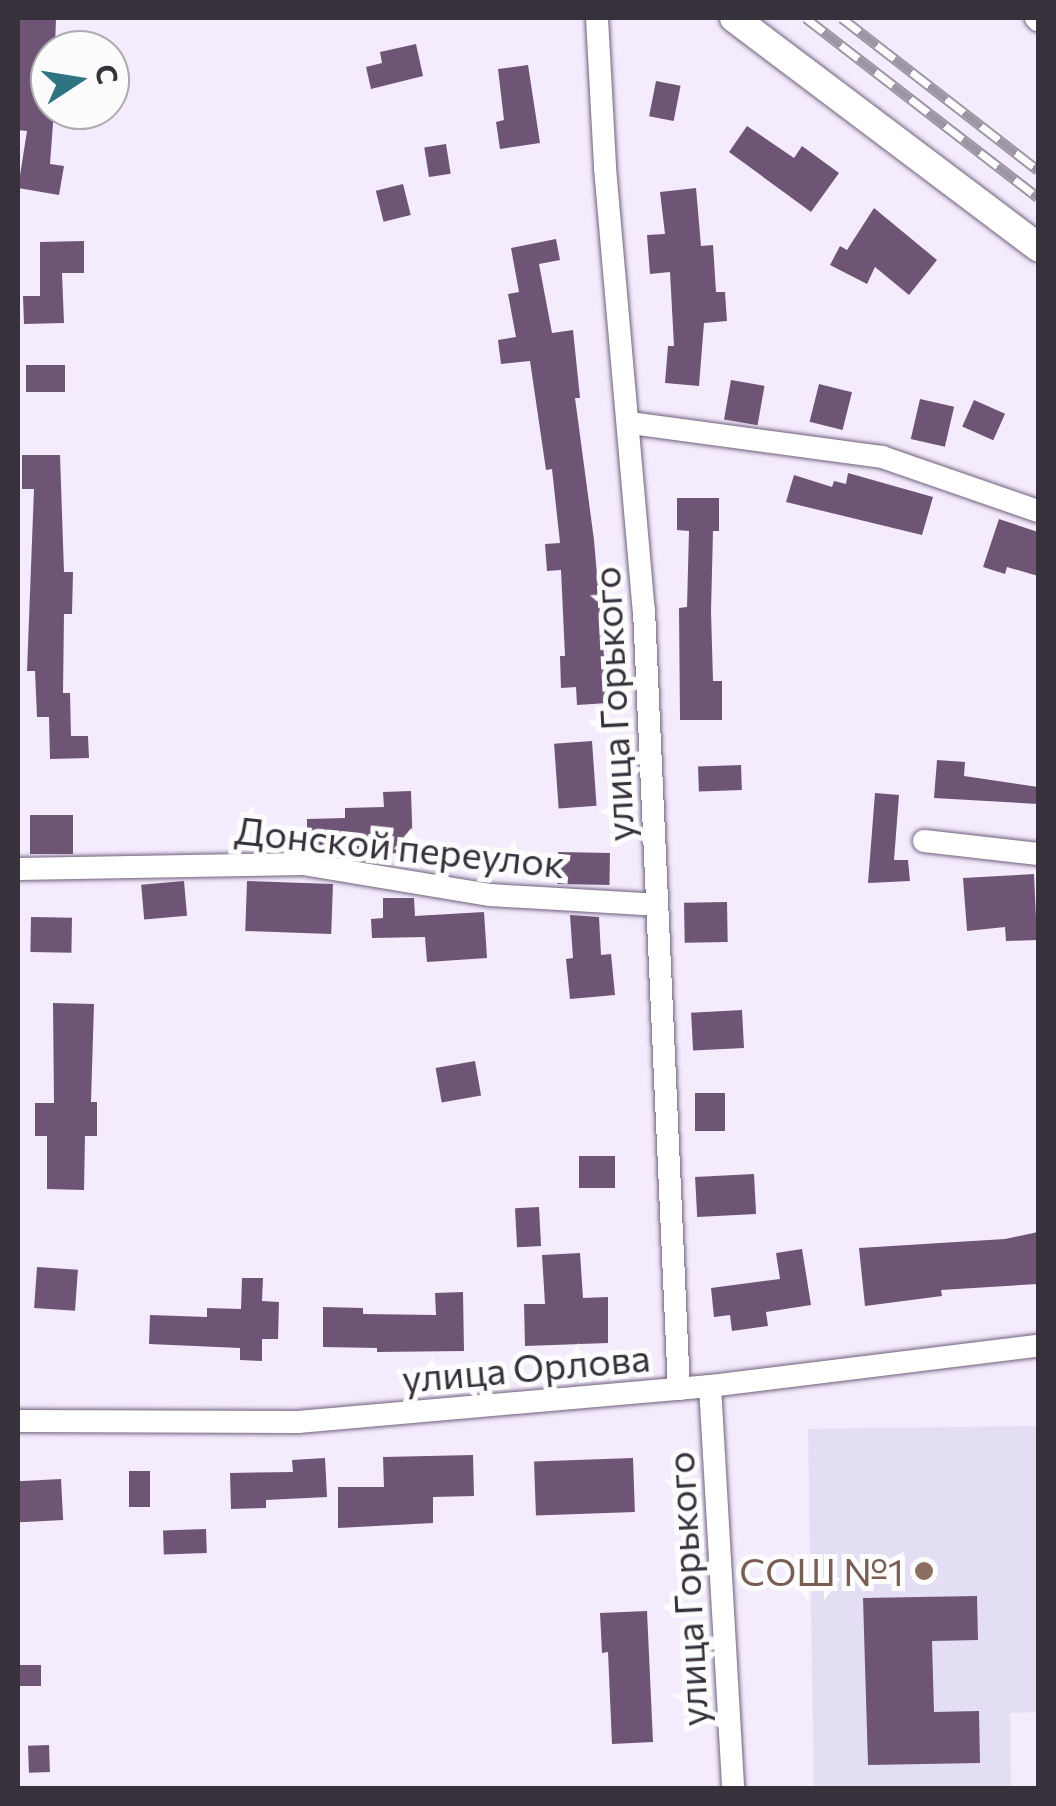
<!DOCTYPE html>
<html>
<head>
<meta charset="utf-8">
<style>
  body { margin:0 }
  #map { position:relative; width:1056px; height:1806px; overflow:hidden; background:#f4ebfd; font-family:Commissioner,sans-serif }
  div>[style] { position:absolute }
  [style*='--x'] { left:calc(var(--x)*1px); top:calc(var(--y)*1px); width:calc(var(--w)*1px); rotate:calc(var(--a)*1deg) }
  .education>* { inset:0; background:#e3def4 }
  .building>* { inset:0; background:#6f5575; transform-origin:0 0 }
  .roads { filter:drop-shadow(0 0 2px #6e617b) drop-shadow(0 0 2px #6e617b) }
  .minor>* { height:22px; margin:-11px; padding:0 11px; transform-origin:11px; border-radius:11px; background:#fff }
  .tertiary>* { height:28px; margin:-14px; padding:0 14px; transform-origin:14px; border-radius:14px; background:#fff }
  .rail>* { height:11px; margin-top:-5.5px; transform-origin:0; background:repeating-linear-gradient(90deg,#fcfcfc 0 22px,#9c95a3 0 44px); box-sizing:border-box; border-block:2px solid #9c95a3 }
  .dots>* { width:28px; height:28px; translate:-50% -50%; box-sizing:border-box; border:5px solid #fcfcfc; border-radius:50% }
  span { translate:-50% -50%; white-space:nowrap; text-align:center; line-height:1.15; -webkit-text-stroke:10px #fcfcfc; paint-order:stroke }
  .street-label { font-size:38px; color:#37313c }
  .education-label { font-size:38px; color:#785e54 }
  .right { translate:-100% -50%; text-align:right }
  .frame { position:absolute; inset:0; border:20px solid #37313c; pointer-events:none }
  .north { position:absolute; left:30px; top:30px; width:100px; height:100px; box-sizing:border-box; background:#fcfcfc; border:2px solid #adabaf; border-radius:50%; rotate:78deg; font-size:28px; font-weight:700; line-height:40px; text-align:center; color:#37313c }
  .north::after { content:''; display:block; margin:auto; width:35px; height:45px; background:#2f7482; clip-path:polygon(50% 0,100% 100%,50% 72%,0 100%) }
</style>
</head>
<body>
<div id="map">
  <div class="education">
    <i style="clip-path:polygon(1038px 1426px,1038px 1712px,1010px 1713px,1011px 1788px,814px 1788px,808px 1429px)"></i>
  </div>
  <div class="building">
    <i style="clip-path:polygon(19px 18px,56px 18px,55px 50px,50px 50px,50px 110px,54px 110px,50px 164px,64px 166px,59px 195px,18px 188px,27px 131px,18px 130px)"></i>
    <i style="clip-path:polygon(416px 44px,423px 76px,371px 89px,366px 67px,382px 63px,380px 52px)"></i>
    <i style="clip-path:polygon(528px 65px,540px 143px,500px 149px,496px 122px,504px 120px,498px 69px)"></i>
    <i style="left:656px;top:81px;width:25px;height:36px;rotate:11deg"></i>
    <i style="clip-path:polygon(747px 126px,794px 158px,802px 146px,839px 173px,811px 212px,729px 152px)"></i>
    <i style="left:446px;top:144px;width:30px;height:22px;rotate:81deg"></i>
    <i style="left:403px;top:184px;width:32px;height:28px;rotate:76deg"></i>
    <i style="clip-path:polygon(696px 188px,701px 246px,713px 245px,716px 292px,725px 292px,727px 321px,704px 323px,699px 386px,665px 383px,668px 346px,674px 346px,670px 272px,650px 274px,647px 235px,665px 234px,660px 192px)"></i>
    <i style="clip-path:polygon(874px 208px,937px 260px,909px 295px,875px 267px,867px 284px,830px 265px,840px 246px,847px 250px)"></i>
    <i style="clip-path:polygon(556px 239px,560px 260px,539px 264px,552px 333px,573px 330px,580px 398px,575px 398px,594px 540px,608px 703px,577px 705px,576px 687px,561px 688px,560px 656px,565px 656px,561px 570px,547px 571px,545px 544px,560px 543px,552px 469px,546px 470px,530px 361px,501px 364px,498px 340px,516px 337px,508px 294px,519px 292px,511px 248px)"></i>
    <i style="clip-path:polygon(84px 241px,84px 273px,62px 273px,64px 323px,24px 324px,23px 296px,40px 296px,40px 242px)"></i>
    <i style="left:26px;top:365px;width:39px;height:27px"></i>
    <i style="left:731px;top:380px;width:34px;height:40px;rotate:10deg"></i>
    <i style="left:819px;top:384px;width:34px;height:39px;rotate:14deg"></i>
    <i style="left:920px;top:399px;width:35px;height:41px;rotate:13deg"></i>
    <i style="left:974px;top:400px;width:34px;height:29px;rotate:24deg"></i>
    <i style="clip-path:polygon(22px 455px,60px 455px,64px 572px,73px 572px,72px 614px,64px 614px,63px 693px,70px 693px,71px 736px,88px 736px,89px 758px,50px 759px,49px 717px,37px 717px,35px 671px,27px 671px,34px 489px,22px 489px)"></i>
    <i style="clip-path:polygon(848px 473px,933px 497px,922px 535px,786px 502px,794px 475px,832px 487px,834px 481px,846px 484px)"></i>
    <i style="clip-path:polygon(677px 498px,719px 498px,719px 531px,713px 531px,711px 611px,713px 681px,722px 681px,722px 720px,680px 720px,679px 608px,687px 607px,689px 531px,677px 530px)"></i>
    <i style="clip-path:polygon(999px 519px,1038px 532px,1038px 576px,1007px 567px,1005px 574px,983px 567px)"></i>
    <i style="left:592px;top:741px;width:65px;height:38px;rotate:86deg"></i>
    <i style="clip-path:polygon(937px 760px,965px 762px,964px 776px,1038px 787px,1038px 804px,934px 798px)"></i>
    <i style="left:741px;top:765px;width:25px;height:43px;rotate:88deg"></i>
    <i style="clip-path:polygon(411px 791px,413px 853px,334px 854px,307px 850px,307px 819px,345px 818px,345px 808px,384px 807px,383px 792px)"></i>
    <i style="clip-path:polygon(875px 793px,899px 795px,894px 860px,908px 860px,910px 881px,868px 883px)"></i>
    <i style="left:30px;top:815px;width:43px;height:39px"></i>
    <i style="left:558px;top:852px;width:52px;height:32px;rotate:1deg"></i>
    <i style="clip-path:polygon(1034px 874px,1037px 940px,1006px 941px,1005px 927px,967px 931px,963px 878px)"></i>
    <i style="left:184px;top:881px;width:35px;height:43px;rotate:85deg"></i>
    <i style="left:247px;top:881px;width:86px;height:50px;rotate:2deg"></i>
    <i style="clip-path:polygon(383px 898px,414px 898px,415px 916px,484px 912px,487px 958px,427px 962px,425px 937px,372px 938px,371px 919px,383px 918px)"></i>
    <i style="left:727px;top:902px;width:40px;height:43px;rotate:89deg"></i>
    <i style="clip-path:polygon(570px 915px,599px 917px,601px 955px,611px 954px,615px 995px,570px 999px,566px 959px,573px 958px)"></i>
    <i style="left:31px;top:917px;width:41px;height:35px;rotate:1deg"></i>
    <i style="clip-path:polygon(53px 1003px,94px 1004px,91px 1102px,97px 1102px,97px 1136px,85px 1136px,84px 1190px,47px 1189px,47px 1136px,35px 1136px,35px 1103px,54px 1103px)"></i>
    <i style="left:742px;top:1010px;width:38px;height:51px;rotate:87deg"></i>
    <i style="left:475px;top:1061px;width:35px;height:40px;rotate:80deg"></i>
    <i style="left:695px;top:1093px;width:30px;height:38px"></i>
    <i style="left:579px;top:1156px;width:36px;height:32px"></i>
    <i style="left:754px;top:1174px;width:40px;height:59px;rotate:87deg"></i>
    <i style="left:539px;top:1207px;width:39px;height:24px;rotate:87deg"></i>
    <i style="clip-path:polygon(1038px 1232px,1038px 1284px,941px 1290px,942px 1296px,865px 1306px,859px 1248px,1005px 1239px)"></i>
    <i style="clip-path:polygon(802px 1249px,811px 1305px,766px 1312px,768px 1326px,732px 1331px,730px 1315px,714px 1317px,711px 1288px,780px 1279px,776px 1253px)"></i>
    <i style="clip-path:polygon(580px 1253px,583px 1298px,608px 1297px,608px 1343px,525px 1346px,524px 1304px,545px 1304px,542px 1255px)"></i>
    <i style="left:37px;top:1267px;width:41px;height:41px;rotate:4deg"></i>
    <i style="clip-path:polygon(242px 1278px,263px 1278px,262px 1301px,279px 1302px,278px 1339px,262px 1339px,262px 1361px,240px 1360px,240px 1348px,149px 1344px,150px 1315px,207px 1317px,207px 1308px,241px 1309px)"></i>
    <i style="clip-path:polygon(463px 1292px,464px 1351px,377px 1352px,377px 1348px,323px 1347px,323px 1307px,363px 1308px,363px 1314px,436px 1315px,435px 1293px)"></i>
    <i style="clip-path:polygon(473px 1455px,474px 1496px,433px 1497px,433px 1523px,338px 1528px,338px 1487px,384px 1487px,383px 1457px)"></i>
    <i style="clip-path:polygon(325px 1458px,327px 1497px,266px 1500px,266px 1508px,231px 1509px,230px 1473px,293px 1472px,292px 1460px)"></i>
    <i style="left:633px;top:1458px;width:54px;height:99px;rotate:88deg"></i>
    <i style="left:129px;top:1471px;width:21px;height:36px"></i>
    <i style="left:61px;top:1479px;width:41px;height:43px;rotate:87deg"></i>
    <i style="left:206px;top:1529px;width:24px;height:43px;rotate:88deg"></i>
    <i style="clip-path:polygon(977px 1596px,978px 1640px,932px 1641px,934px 1712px,979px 1711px,980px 1763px,868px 1765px,863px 1598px)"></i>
    <i style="clip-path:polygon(647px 1611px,653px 1742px,612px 1744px,608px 1652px,602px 1653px,600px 1613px)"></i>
    <i style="left:41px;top:1665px;width:21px;height:23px;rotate:90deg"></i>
    <i style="left:49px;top:1745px;width:27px;height:21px;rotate:88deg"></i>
  </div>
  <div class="roads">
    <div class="minor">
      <i style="--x:597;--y:18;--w:150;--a:86.9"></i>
      <i style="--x:605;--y:168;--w:444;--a:85"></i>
      <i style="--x:644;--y:610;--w:780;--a:87.43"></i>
      <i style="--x:1036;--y:18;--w:3;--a:45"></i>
      <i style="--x:631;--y:423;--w:253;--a:7.7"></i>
      <i style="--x:882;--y:457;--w:165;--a:19.1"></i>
      <i style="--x:924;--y:841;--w:115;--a:6.5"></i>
      <i style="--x:18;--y:869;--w:285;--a:-1"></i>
      <i style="--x:303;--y:864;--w:190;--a:9.4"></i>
      <i style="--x:490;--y:895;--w:166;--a:3.4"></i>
      <i style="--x:710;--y:1386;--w:403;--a:86.7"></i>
      <i style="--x:18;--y:1421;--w:280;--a:0.2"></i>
      <i style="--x:298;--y:1422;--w:414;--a:-5"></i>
      <i style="--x:710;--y:1386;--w:330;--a:-7"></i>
    </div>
    <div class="tertiary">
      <i style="--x:734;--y:18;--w:381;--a:37"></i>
    </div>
  </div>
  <div class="rail">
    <i style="--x:806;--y:18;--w:293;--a:37.7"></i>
    <i style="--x:842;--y:18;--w:248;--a:37.8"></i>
  </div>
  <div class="dots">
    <i style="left:924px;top:1571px;background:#8d6e63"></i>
  </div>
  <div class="street-label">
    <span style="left:612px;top:704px;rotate:-93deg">улица Горького</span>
    <span style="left:400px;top:846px;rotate:6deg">Донской переулок</span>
    <span style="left:526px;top:1367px;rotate:-5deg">улица Орлова</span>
    <span style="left:686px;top:1589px;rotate:-93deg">улица Горького</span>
  </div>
  <div class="education-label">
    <span class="right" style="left:904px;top:1571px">СОШ №1</span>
  </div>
  <div class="frame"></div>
  <div class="north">С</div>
</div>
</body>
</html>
